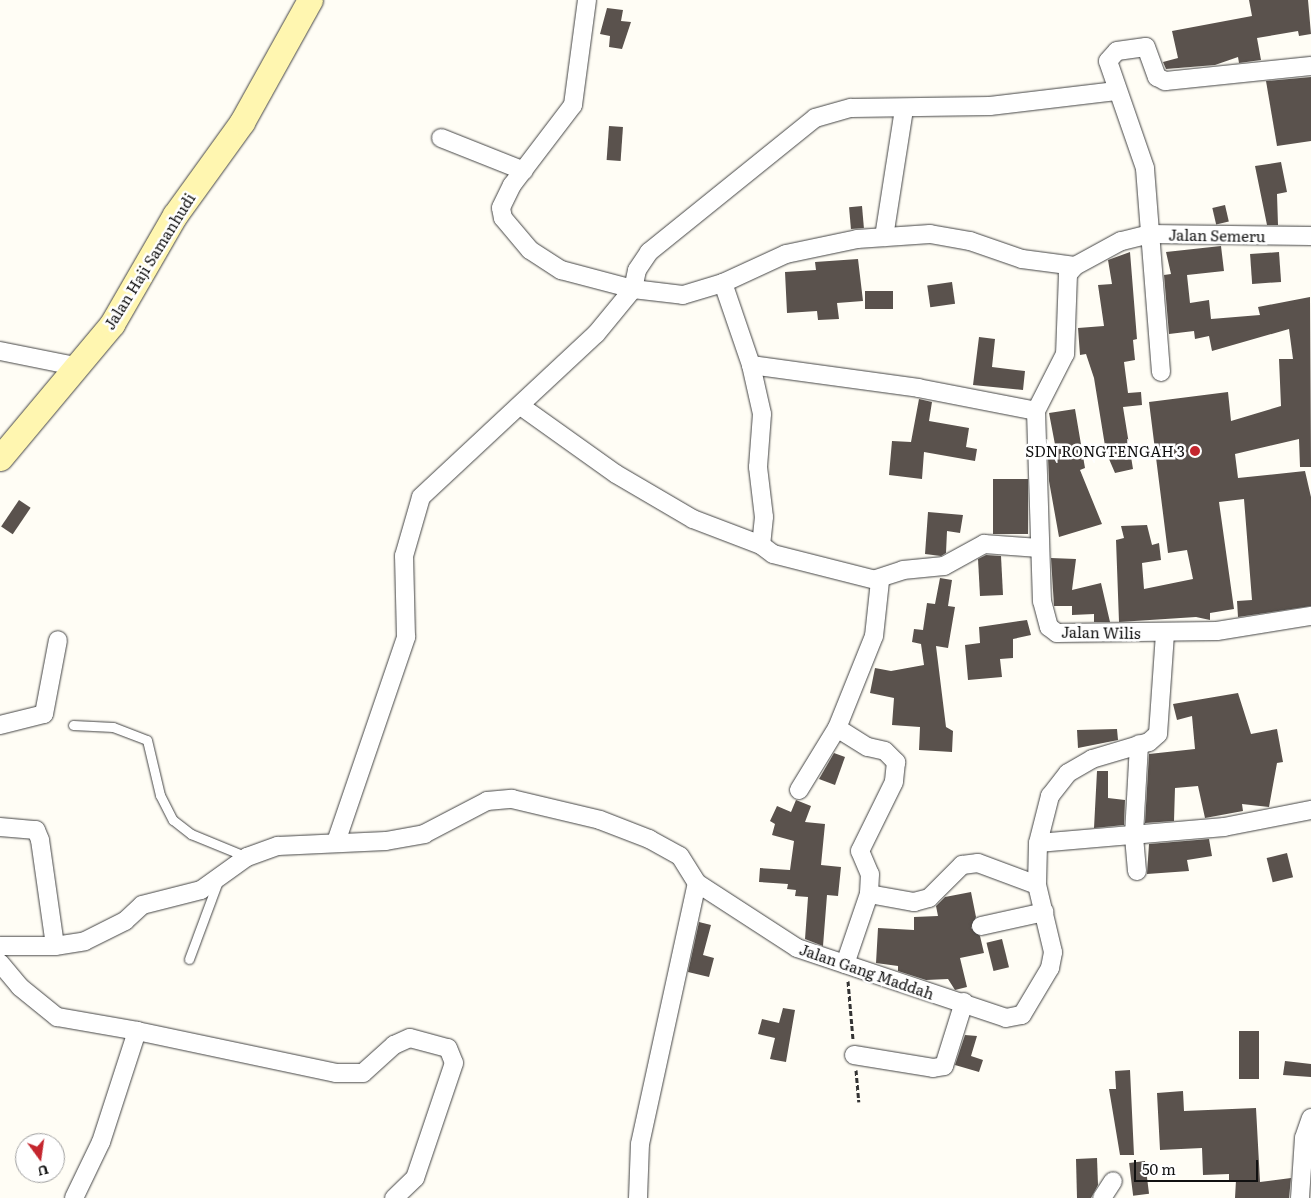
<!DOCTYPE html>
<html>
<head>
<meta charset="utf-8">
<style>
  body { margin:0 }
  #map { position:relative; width:1311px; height:1198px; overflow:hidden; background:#fffdf5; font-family:Literata,serif }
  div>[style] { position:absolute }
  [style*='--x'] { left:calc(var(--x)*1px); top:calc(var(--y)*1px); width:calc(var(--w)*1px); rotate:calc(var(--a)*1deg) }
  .building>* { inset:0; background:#5a524d; transform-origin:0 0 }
  .path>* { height:3px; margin-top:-1.5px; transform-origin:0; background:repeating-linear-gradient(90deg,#333 0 5px,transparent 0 7.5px) }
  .roads { filter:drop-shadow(0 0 1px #444) drop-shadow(0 0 1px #444) }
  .lane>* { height:9px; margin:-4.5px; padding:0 4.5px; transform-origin:4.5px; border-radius:4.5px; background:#fff }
  .street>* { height:18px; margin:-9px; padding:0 9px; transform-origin:9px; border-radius:9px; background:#fff }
  .secondary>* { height:25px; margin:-12.5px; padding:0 12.5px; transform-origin:12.5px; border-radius:12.5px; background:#fff6b0 }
  .dots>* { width:14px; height:14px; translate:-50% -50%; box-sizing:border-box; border:2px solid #fff; border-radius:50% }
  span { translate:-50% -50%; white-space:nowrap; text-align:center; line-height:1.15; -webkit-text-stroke:5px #fff; paint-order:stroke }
  .street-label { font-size:15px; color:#111 }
  .poi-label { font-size:15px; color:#111 }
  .right { translate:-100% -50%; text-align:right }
  .north { position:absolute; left:15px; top:1133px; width:50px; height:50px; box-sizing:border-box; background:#fff; border:1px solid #a0a0a0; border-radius:50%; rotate:166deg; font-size:14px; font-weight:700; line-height:20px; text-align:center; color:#111 }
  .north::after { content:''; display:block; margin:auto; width:18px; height:22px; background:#c4262e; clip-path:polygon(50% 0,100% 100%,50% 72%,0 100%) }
  .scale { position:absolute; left:1134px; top:1160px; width:124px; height:22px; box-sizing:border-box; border:2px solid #111; border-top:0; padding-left:6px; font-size:15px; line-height:18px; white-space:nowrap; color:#111; -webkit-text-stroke:4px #fff; paint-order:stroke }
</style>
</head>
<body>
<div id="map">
  <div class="building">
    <i style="clip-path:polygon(1249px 0,1308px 0,1311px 34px,1299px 36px,1298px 31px,1257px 38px,1261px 60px,1239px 63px,1238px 57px,1215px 65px,1166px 69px,1163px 62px,1178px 58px,1172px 31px,1252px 16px)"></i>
    <i style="clip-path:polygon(607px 8px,623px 10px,621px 21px,631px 22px,622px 49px,609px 47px,610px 36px,600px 34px)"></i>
    <i style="clip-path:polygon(1311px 77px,1311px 141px,1277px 146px,1266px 81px)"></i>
    <i style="left:609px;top:126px;width:14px;height:34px;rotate:4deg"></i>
    <i style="clip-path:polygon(1281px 162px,1287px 192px,1277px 194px,1278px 225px,1267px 225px,1255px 166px)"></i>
    <i style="left:1225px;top:205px;width:17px;height:13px;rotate:77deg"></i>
    <i style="left:862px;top:206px;width:22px;height:13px;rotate:85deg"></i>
    <i style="clip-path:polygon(1221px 246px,1224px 271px,1187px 275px,1190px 303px,1209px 300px,1211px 319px,1260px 315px,1258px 307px,1310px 297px,1311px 467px,1300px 467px,1299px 439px,1235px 454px,1238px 478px,1305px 471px,1311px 497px,1311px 606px,1238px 617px,1237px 601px,1252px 600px,1244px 499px,1219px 502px,1234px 609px,1210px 613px,1210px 620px,1196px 617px,1119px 622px,1116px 540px,1124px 538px,1121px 526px,1147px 525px,1152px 545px,1159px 543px,1161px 560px,1142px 563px,1144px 589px,1193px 579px,1187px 550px,1168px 553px,1149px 402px,1228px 392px,1231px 421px,1281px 406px,1279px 359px,1293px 359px,1289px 329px,1212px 351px,1209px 336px,1195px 339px,1194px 331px,1169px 334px,1164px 275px,1171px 274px,1166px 252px)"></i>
    <i style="clip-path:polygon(1130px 252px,1137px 339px,1133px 340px,1135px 360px,1124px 362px,1128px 393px,1141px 392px,1142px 405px,1123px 407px,1133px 469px,1115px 473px,1106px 452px,1094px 378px,1086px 354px,1080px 355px,1078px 328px,1104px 326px,1098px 285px,1112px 284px,1108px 260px)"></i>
    <i style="left:1279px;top:252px;width:30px;height:29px;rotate:86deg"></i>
    <i style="clip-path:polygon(858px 259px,863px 301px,837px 303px,839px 319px,818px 320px,817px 311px,787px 313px,785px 272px,816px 270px,815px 262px)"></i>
    <i style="left:952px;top:282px;width:22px;height:25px;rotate:82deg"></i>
    <i style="left:865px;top:291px;width:28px;height:18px"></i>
    <i style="clip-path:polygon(979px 337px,995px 339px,992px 367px,1025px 371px,1023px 390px,973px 385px)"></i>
    <i style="clip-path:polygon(919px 399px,932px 402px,929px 421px,969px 428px,966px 447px,977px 449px,975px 461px,924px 452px,922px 479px,889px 475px,892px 441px,911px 442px)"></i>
    <i style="clip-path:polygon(1075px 409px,1085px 468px,1080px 470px,1102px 524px,1059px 537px,1049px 481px,1048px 457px,1057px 455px,1049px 413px)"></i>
    <i style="left:993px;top:479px;width:35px;height:55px"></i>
    <i style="left:19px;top:500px;width:14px;height:32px;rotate:34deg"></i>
    <i style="clip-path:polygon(928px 512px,963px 515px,960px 533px,947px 531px,946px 553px,941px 556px,925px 554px)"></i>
    <i style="clip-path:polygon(986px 555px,1001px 556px,1003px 595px,980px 596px,978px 559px)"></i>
    <i style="clip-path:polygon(1051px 558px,1076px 559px,1072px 590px,1101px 583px,1110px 622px,1094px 622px,1094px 614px,1072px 615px,1072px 606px,1054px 606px)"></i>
    <i style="clip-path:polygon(940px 578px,952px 580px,948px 606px,955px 607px,948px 648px,936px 646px,946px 727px,953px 731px,952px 752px,919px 750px,920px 727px,892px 725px,894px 698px,870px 693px,875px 668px,891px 671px,924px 665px,921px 644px,912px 642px,914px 629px,923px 630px,927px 603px,935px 604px)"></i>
    <i style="clip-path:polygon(1027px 620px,1031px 635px,1013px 639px,1013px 658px,1000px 659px,1002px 677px,968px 680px,965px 645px,980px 643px,979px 627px)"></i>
    <i style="clip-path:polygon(1238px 693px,1251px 734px,1277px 729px,1283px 762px,1277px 763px,1269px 807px,1242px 804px,1243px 811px,1205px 818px,1198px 786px,1175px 788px,1174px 821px,1145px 823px,1149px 754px,1195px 749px,1192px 716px,1177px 720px,1173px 704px)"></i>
    <i style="clip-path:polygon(1117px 729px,1118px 740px,1078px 748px,1077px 730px)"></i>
    <i style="clip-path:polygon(834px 753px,845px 757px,835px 785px,819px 779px)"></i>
    <i style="clip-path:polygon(1097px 771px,1108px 771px,1108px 798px,1125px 800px,1124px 825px,1094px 828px)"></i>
    <i style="clip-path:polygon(796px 800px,811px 806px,805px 822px,825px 824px,821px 865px,841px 867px,838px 896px,827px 895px,823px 946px,805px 939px,808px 897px,795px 896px,796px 890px,787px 889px,788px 884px,759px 882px,760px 868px,790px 870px,794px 841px,772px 835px,775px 824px,770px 821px,777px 806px,791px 812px)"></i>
    <i style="clip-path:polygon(1209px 839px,1212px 856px,1187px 860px,1189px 871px,1147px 874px,1149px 844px)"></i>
    <i style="left:1287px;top:853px;width:25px;height:21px;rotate:76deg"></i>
    <i style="clip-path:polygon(971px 892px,976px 917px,971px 928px,980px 936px,984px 953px,960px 958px,967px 987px,955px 990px,948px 979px,926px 980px,898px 971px,898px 966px,876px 963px,878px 928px,914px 930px,914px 917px,938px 916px,936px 906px,945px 897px)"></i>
    <i style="clip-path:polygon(699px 922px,711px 925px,703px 955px,714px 958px,709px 977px,688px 972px)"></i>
    <i style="left:1002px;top:939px;width:29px;height:16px;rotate:76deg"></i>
    <i style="clip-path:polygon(783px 1008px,795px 1010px,786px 1062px,770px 1059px,775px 1038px,758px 1034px,762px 1019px,779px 1023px)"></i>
    <i style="left:1239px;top:1031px;width:20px;height:48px"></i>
    <i style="clip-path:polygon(965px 1035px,977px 1036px,971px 1056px,983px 1060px,979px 1072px,955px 1065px)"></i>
    <i style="clip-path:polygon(1285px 1061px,1311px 1064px,1311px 1077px,1283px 1075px)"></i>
    <i style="clip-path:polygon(1130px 1070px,1134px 1155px,1120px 1155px,1109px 1089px,1116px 1089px,1115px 1071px)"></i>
    <i style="clip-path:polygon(1183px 1091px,1184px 1111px,1256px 1108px,1260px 1182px,1291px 1178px,1289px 1198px,1235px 1198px,1236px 1180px,1229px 1180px,1229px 1174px,1203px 1175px,1202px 1148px,1160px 1150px,1157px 1093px)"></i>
    <i style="clip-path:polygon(1097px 1158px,1098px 1185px,1091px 1198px,1077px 1198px,1076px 1159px)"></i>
    <i style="left:1145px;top:1161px;width:33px;height:16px;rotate:83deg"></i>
  </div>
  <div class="path">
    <i style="--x:848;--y:981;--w:58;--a:85.1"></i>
    <i style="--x:856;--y:1070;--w:32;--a:85"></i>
  </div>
  <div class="roads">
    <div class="lane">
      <i style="--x:73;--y:725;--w:40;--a:2.9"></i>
      <i style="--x:113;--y:727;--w:36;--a:21"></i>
      <i style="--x:147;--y:740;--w:57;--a:76.7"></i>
      <i style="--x:160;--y:795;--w:28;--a:63"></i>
      <i style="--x:173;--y:820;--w:23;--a:38"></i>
      <i style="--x:191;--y:834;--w:61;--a:22.3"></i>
      <i style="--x:189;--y:959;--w:83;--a:-69.6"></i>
    </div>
    <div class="street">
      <i style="--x:587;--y:0;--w:106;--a:97.6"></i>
      <i style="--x:573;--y:105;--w:101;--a:127.3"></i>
      <i style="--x:512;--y:185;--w:25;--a:116"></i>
      <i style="--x:501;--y:208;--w:10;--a:79"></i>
      <i style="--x:503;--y:218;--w:42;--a:49.8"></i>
      <i style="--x:530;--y:250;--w:37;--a:33"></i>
      <i style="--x:561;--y:270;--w:74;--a:14.8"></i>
      <i style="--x:633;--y:289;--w:50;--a:6.8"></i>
      <i style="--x:683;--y:295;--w:42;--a:-16.7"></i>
      <i style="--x:723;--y:283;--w:69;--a:-24.7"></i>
      <i style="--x:786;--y:254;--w:73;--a:-11.9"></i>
      <i style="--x:857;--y:239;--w:73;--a:-3.9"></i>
      <i style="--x:930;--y:234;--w:41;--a:9.9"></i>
      <i style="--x:970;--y:241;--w:55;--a:19.1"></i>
      <i style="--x:1022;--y:259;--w:53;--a:7.5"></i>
      <i style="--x:441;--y:138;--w:89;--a:21.7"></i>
      <i style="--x:1311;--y:236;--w:161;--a:-179.3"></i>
      <i style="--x:1150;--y:234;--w:30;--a:166"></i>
      <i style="--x:1121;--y:241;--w:52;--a:151.5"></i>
      <i style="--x:1075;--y:266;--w:11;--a:131"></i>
      <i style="--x:1068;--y:274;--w:80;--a:92.1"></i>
      <i style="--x:1065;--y:354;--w:64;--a:117"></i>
      <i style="--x:1036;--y:411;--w:190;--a:88.2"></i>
      <i style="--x:1042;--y:601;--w:27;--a:75"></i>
      <i style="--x:1049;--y:627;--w:10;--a:37"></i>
      <i style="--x:1057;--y:633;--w:160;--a:-0.7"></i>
      <i style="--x:1217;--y:631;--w:95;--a:-9.1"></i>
      <i style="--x:884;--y:237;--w:130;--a:-81.1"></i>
      <i style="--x:723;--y:283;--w:87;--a:71.1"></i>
      <i style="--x:751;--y:365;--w:169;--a:7.8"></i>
      <i style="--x:918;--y:388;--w:120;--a:11"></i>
      <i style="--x:0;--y:351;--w:82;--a:11.3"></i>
      <i style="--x:751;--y:365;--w:50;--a:77.3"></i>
      <i style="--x:762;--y:414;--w:53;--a:94.3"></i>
      <i style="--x:758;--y:467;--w:50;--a:83.2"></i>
      <i style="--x:764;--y:517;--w:28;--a:96"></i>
      <i style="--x:761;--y:545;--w:15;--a:37"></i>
      <i style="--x:773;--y:554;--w:110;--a:14.2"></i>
      <i style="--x:880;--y:581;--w:55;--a:96.2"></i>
      <i style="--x:874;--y:636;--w:99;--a:111.9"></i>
      <i style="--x:837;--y:728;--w:36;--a:32"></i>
      <i style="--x:868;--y:747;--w:17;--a:13"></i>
      <i style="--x:885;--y:751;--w:16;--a:45"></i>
      <i style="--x:896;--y:762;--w:20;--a:96"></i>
      <i style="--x:894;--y:782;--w:77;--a:116.2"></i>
      <i style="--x:860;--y:851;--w:25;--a:67"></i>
      <i style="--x:870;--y:874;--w:20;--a:93"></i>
      <i style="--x:869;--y:894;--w:74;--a:108.9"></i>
      <i style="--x:1161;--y:372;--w:205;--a:-94.5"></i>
      <i style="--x:1145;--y:168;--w:113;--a:-109.1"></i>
      <i style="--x:1108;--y:61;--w:13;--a:-48"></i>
      <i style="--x:1117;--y:51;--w:29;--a:-8"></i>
      <i style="--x:1146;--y:47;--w:32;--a:70"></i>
      <i style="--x:1157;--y:77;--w:9;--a:27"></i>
      <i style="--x:1165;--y:81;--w:147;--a:-5.9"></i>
      <i style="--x:522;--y:407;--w:115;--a:35.5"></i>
      <i style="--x:616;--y:474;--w:89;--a:30.3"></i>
      <i style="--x:693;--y:519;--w:73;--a:20.9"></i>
      <i style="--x:876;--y:579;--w:28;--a:-18"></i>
      <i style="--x:903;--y:570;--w:41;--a:-5.6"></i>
      <i style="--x:944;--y:566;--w:46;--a:-28.8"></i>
      <i style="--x:984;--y:544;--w:55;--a:4.2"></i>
      <i style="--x:0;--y:725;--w:45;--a:-14"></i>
      <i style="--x:44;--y:714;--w:75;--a:-79.3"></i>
      <i style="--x:799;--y:790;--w:73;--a:-58.5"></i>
      <i style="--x:0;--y:827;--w:36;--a:5"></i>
      <i style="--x:36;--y:830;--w:11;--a:68"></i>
      <i style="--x:40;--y:840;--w:107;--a:81.9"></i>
      <i style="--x:336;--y:842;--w:217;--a:-71.1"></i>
      <i style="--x:406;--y:637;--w:81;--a:-91.4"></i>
      <i style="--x:404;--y:556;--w:61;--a:-73.9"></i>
      <i style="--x:421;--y:497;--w:239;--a:-43"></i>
      <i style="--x:596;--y:334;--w:58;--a:-50.6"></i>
      <i style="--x:633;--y:289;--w:19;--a:-78"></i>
      <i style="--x:637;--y:270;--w:22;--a:-56"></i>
      <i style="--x:649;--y:252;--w:213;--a:-38.9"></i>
      <i style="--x:815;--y:118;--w:37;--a:-16"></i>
      <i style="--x:851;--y:108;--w:139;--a:-0.8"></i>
      <i style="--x:990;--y:106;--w:127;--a:-6.8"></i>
      <i style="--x:1038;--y:843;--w:187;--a:-4.9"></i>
      <i style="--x:1224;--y:827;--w:89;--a:-11.1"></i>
      <i style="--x:1137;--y:871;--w:37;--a:-95"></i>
      <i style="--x:1134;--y:834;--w:90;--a:-86.8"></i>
      <i style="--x:869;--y:894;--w:46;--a:10.1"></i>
      <i style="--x:914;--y:902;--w:16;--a:-15"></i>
      <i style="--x:929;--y:898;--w:47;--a:-45"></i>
      <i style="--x:962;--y:865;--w:16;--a:-7"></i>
      <i style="--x:978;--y:863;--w:63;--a:20.4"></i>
      <i style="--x:981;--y:926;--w:65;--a:-12.5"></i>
      <i style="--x:0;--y:946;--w:55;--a:0"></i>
      <i style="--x:55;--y:946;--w:30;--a:-9"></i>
      <i style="--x:85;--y:941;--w:45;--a:-26.6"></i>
      <i style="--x:125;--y:921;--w:23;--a:-43"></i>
      <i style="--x:142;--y:905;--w:61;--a:-14.3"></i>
      <i style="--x:201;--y:890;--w:57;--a:-35.7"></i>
      <i style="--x:247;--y:857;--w:33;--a:-20"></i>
      <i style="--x:278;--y:846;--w:108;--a:-2.7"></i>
      <i style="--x:386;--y:841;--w:39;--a:-10"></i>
      <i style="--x:424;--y:834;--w:71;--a:-27.6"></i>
      <i style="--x:487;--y:801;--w:25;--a:-5"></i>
      <i style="--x:512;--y:799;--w:90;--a:13.4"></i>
      <i style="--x:600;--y:820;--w:53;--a:21.2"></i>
      <i style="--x:649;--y:839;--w:35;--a:29"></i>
      <i style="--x:680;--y:856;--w:32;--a:58"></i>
      <i style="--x:697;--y:883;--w:119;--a:33"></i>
      <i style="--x:797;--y:948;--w:220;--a:18.5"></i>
      <i style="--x:1006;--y:1018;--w:16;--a:-11"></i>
      <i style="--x:1022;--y:1015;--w:55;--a:-59.2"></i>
      <i style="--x:1050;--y:968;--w:16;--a:-79"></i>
      <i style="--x:1053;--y:952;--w:69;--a:-103.4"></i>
      <i style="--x:1037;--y:885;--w:42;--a:-88.6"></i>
      <i style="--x:1038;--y:843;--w:49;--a:-75.7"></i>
      <i style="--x:1050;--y:796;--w:29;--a:-52"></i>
      <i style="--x:1068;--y:773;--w:28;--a:-30"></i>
      <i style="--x:1092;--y:759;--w:59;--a:-16.6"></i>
      <i style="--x:1149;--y:742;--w:12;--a:-42"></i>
      <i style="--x:1158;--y:734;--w:100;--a:-86"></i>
      <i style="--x:0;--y:963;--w:31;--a:50"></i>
      <i style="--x:20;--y:987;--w:48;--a:39"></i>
      <i style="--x:57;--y:1017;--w:81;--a:9.9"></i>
      <i style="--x:854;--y:1055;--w:80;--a:9.3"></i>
      <i style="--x:933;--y:1068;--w:11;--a:-10"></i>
      <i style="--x:944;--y:1066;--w:67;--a:-72.6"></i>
      <i style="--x:74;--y:1198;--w:62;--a:-64.3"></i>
      <i style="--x:101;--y:1142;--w:117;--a:-72"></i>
      <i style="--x:137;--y:1031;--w:203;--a:11.9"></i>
      <i style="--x:336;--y:1073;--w:27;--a:0"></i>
      <i style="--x:363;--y:1073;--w:42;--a:-42.1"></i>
      <i style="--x:394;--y:1045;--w:17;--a:-24"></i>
      <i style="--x:410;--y:1038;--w:39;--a:15"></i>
      <i style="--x:448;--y:1048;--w:16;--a:68"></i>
      <i style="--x:454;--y:1063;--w:121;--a:108.7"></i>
      <i style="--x:415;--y:1178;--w:29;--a:136"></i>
      <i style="--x:638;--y:1198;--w:54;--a:-87.9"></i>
      <i style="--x:640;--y:1144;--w:267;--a:-77.7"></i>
      <i style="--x:1102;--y:1198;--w:20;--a:-57"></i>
      <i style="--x:1300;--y:1198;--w:60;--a:-86.2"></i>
      <i style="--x:1304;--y:1138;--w:21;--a:-71"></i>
    </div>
    <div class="secondary">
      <i style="--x:0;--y:458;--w:175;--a:-50.1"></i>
      <i style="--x:112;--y:324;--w:126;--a:-60"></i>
      <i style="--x:175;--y:215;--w:115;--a:-54.2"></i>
      <i style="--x:242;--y:122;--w:140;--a:-60.9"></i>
    </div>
  </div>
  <div class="dots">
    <i style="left:1195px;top:451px;background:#c4262e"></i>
  </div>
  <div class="street-label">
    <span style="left:1217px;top:235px;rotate:1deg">Jalan Semeru</span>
    <span style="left:149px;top:261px;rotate:-58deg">Jalan Haji Samanhudi</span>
    <span style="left:1101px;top:632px;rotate:1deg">Jalan Wilis</span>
    <span style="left:867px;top:971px;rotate:19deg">Jalan Gang Maddah</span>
  </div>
  <div class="poi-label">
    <span class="right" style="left:1185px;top:451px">SDN RONGTENGAH 3</span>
  </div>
  <div class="north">U</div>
  <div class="scale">50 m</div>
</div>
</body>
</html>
